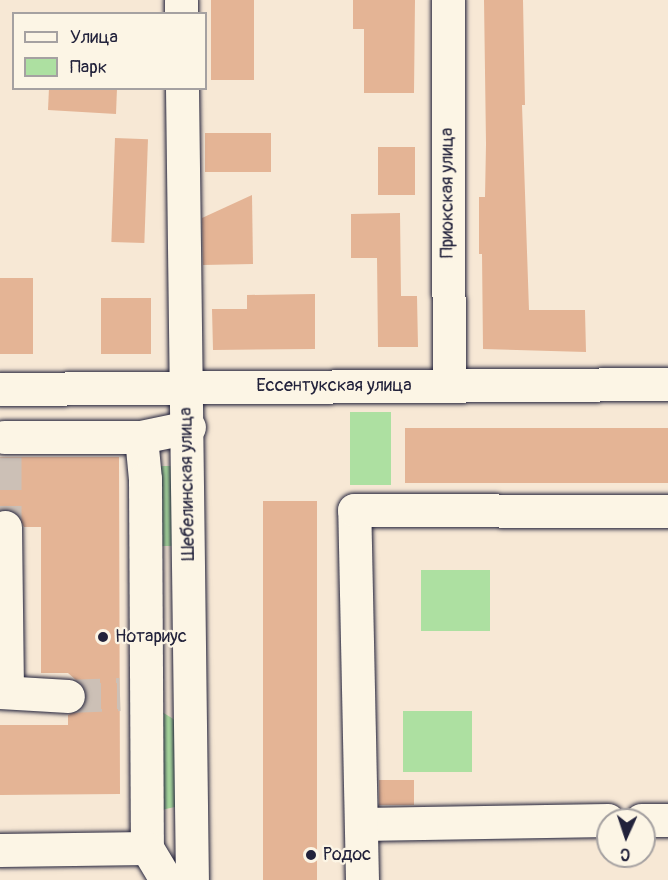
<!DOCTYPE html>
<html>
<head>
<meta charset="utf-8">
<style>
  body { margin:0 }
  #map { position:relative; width:668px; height:880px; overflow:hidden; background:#f7e8d5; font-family:Pangolin,sans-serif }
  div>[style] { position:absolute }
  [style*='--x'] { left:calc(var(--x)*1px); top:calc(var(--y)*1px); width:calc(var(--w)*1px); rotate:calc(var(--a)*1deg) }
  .green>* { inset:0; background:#ade0a1; transform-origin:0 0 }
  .building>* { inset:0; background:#e4b495; transform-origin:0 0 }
  .minor-tunnel>* { height:33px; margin-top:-16.5px; transform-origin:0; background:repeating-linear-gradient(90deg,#ccc0b6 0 33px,transparent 0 49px) }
  .roads { filter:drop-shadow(0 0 2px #22223b) drop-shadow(0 0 2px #22223b) }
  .minor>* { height:33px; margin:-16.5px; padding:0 16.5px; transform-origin:16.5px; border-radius:16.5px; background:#fcf5e5 }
  .dots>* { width:16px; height:16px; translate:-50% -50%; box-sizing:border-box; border:3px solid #fcf5e5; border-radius:50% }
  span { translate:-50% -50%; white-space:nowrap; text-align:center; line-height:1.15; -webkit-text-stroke:4.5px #fcf5e5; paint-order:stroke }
  .street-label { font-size:18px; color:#22223b }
  .poi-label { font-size:18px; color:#22223b }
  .left { translate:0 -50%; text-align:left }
  .legend { position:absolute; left:12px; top:12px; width:195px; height:78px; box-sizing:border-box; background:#fcf5e5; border:2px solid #a5a1a1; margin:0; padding:8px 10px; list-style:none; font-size:18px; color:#22223b }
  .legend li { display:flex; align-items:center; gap:12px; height:30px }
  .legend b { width:30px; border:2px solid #a5a1a1 }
  .north { position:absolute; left:596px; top:808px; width:60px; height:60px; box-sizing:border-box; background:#fcf5e5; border:2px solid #a5a1a1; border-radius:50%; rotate:183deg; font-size:16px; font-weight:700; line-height:24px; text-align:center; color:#22223b }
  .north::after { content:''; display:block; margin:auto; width:21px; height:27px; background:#22223b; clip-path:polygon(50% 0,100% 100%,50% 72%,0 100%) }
</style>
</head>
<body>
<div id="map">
  <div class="green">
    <i style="left:350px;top:412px;width:41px;height:73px"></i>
    <i style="left:159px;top:466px;width:15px;height:80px"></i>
    <i style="left:421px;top:570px;width:69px;height:61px"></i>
    <i style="left:403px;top:711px;width:69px;height:61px"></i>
    <i style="clip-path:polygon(162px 712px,175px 720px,175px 807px,161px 810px)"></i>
  </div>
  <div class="building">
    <i style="left:211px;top:0;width:43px;height:80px"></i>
    <i style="clip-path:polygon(353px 0,415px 0,414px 93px,364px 93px,364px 29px,353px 29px)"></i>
    <i style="clip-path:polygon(484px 0,523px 0,525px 105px,522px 105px,529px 310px,585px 310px,586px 352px,483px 349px,482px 254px,479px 254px,479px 197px,485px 197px,486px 144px)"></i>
    <i style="clip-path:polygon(49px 88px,117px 88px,116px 114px,48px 110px)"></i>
    <i style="left:205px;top:133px;width:66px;height:39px"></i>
    <i style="left:115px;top:138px;width:33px;height:104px;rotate:2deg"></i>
    <i style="left:378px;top:147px;width:37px;height:48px"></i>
    <i style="clip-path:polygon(252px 195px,253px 264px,203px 265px,202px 218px)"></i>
    <i style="clip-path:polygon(400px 213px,401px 296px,417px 296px,418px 347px,378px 347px,377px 258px,351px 258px,351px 214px)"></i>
    <i style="left:0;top:278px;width:33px;height:76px"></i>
    <i style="clip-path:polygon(315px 294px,315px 349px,213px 350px,212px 309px,247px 309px,247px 295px)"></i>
    <i style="left:101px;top:298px;width:50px;height:56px"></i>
    <i style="left:668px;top:428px;width:55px;height:263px;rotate:90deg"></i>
    <i style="clip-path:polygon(0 457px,119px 457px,120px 794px,0 795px,0 725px,68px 725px,68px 715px,83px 707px,87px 697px,84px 687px,68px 673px,41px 673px,41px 527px,24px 527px,15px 511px,0 510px)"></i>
    <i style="left:263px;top:501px;width:54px;height:379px"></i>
    <i style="left:379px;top:780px;width:35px;height:25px"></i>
  </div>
  <div class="minor-tunnel">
    <i style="--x:5;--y:457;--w:70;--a:90"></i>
    <i style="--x:68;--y:696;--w:52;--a:-2.2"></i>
  </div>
  <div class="roads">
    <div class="minor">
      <i style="--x:181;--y:0;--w:14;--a:90"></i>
      <i style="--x:448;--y:0;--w:385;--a:89.9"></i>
      <i style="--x:182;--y:88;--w:792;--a:89.28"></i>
      <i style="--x:0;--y:389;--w:668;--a:-0.43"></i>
      <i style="--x:4;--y:437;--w:137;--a:0"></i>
      <i style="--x:141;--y:437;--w:49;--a:-11.8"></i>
      <i style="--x:141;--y:437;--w:42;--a:84.6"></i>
      <i style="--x:145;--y:479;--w:369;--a:89.7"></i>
      <i style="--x:5;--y:527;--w:165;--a:89.3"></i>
      <i style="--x:0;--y:692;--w:68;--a:3.4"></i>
      <i style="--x:641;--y:820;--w:27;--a:0"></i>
      <i style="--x:361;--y:824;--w:247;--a:-0.9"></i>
      <i style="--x:0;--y:850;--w:147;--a:-0.8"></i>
      <i style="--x:147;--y:848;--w:37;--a:59"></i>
      <i style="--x:362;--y:880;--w:370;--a:-91.2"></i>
      <i style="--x:354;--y:510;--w:314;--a:0.2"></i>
    </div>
  </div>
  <div class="dots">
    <i style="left:103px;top:637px;background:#22223b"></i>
    <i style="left:311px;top:855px;background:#22223b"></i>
  </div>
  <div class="street-label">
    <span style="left:448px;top:193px;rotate:-90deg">Приокская улица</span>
    <span style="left:334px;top:386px">Ессентукская улица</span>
    <span style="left:188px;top:484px;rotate:-91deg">Шебелинская улица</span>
  </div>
  <div class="poi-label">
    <span class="left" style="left:115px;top:637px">Нотариус</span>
    <span class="left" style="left:323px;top:855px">Родос</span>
  </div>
  <ul class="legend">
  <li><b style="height:8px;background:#fcf5e5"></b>Улица</li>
  <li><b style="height:16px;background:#ade0a1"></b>Парк</li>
  </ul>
  <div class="north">С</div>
</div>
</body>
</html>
